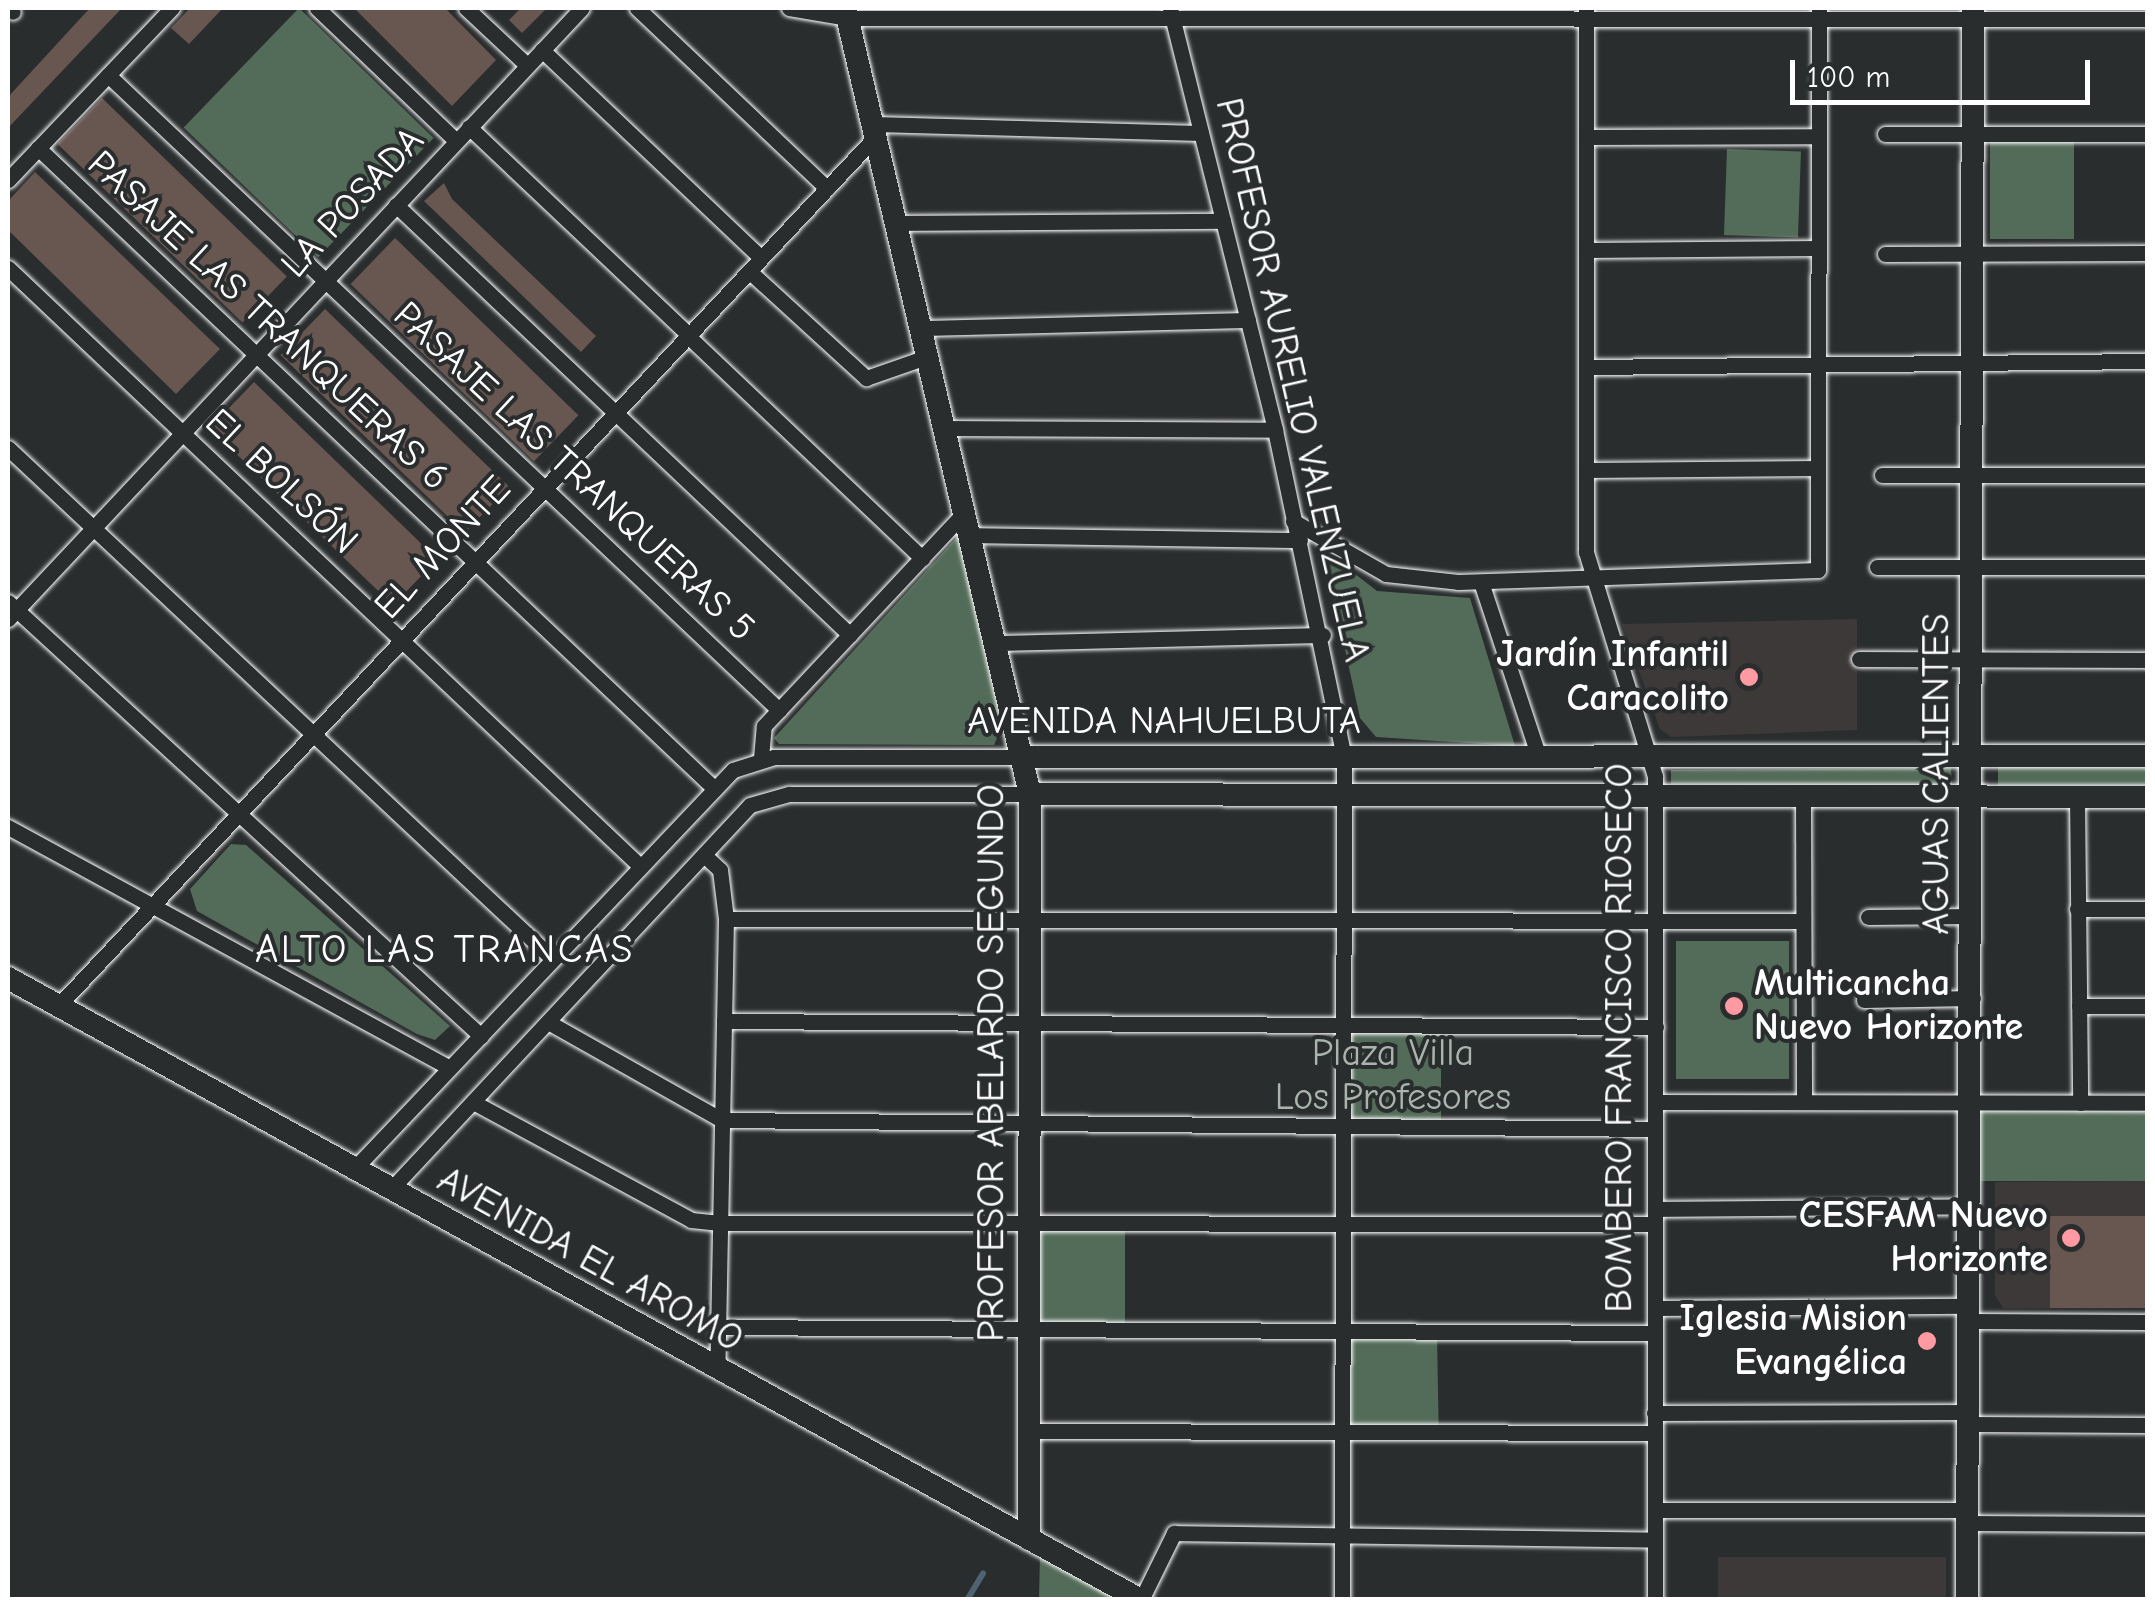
<!DOCTYPE html>
<html>
<head>
<meta charset="utf-8">
<style>
  body { margin:0 }
  #map { position:relative; width:2155px; height:1607px; overflow:hidden; background:#2a2d2e; font-family:"Comic Neue",sans-serif }
  div>[style] { position:absolute }
  [style*='--x'] { left:calc(var(--x)*1px); top:calc(var(--y)*1px); width:calc(var(--w)*1px); rotate:calc(var(--a)*1deg) }
  .built>* { inset:0; background:#3d3938; transform-origin:0 0 }
  .green>* { inset:0; background:#536b59; transform-origin:0 0 }
  .stream>* { height:6px; margin:-3px; padding:0 3px; transform-origin:3px; border-radius:3px; background:#4f6271 }
  .building>* { inset:0; background:#685651; transform-origin:0 0 }
  .roads { filter:drop-shadow(0 0 2px #fff) drop-shadow(0 0 2px #fff) }
  .street>* { height:15px; margin:-7.5px; padding:0 7.5px; transform-origin:7.5px; border-radius:7.5px; background:#2a2d2e }
  .secondary>* { height:22px; margin:-11px; padding:0 11px; transform-origin:11px; border-radius:11px; background:#2a2d2e }
  .dots>* { width:28px; height:28px; translate:-50% -50%; box-sizing:border-box; border:5px solid #2a2d2e; border-radius:50% }
  span { translate:-50% -50%; white-space:nowrap; text-align:center; line-height:1.15; -webkit-text-stroke:8px #2a2d2e; paint-order:stroke }
  .street-label { font-size:38px; color:#fff }
  .poi-label { font-size:38px; color:#fff; font-weight:700 }
  .right { translate:-100% -50%; text-align:right }
  .left { translate:0 -50%; text-align:left }
  .park-label { font-size:38px; color:#a9b5ac }
  .neighbourhood-label { font-size:40px; color:#fff; letter-spacing:2.5px }
  .frame { position:absolute; inset:0; border:10px solid #fff; pointer-events:none }
  .scale { position:absolute; left:1790px; top:60px; width:300px; height:45px; box-sizing:border-box; border:5px solid #fff; border-top:0; padding-left:12px; font-size:30px; line-height:35px; white-space:nowrap; color:#fff; -webkit-text-stroke:8px #2a2d2e; paint-order:stroke }
</style>
</head>
<body>
<div id="map">
  <div class="built">
    <i style="clip-path:polygon(1857px 619px,1857px 730px,1671px 737px,1660px 729px,1622px 624px)"></i>
    <i style="clip-path:polygon(2147px 1181px,2147px 1308px,2003px 1308px,1995px 1295px,1995px 1182px)"></i>
    <i style="left:1718px;top:1557px;width:228px;height:42px"></i>
  </div>
  <div class="green">
    <i style="left:299px;top:8px;width:187px;height:166px;rotate:44deg"></i>
    <i style="left:1990px;top:141px;width:84px;height:98px"></i>
    <i style="left:1727px;top:149px;width:74px;height:86px;rotate:2deg"></i>
    <i style="clip-path:polygon(959px 535px,1004px 722px,994px 745px,779px 744px,774px 738px)"></i>
    <i style="clip-path:polygon(1323px 549px,1377px 591px,1470px 598px,1515px 746px,1376px 737px,1360px 718px)"></i>
    <i style="left:1998px;top:767px;width:149px;height:18px"></i>
    <i style="clip-path:polygon(1951px 768px,1952px 785px,1671px 784px,1671px 770px)"></i>
    <i style="clip-path:polygon(231px 844px,246px 845px,450px 1026px,435px 1040px,417px 1034px,197px 911px,190px 889px)"></i>
    <i style="left:1676px;top:941px;width:113px;height:138px"></i>
    <i style="left:1345px;top:1025px;width:96px;height:101px"></i>
    <i style="left:1973px;top:1103px;width:174px;height:78px"></i>
    <i style="left:1029px;top:1224px;width:96px;height:107px"></i>
    <i style="left:1437px;top:1334px;width:101px;height:94px;rotate:89deg"></i>
    <i style="clip-path:polygon(1040px 1555px,1122px 1599px,1039px 1599px)"></i>
  </div>
  <div class="stream">
    <i style="--x:967;--y:1600;--w:31;--a:-59"></i>
  </div>
  <div class="building">
    <i style="clip-path:polygon(90px 8px,122px 8px,8px 128px,8px 97px)"></i>
    <i style="clip-path:polygon(190px 8px,223px 8px,189px 44px,171px 28px)"></i>
    <i style="clip-path:polygon(354px 8px,445px 8px,496px 60px,452px 106px)"></i>
    <i style="clip-path:polygon(521px 8px,547px 8px,522px 33px,509px 20px)"></i>
    <i style="left:102px;top:98px;width:257px;height:64px;rotate:44deg"></i>
    <i style="clip-path:polygon(35px 172px,220px 349px,176px 394px,8px 230px,8px 201px)"></i>
    <i style="clip-path:polygon(444px 183px,452px 199px,596px 336px,581px 352px,424px 201px)"></i>
    <i style="left:395px;top:238px;width:255px;height:64px;rotate:44deg"></i>
    <i style="left:325px;top:309px;width:256px;height:64px;rotate:44deg"></i>
    <i style="left:254px;top:382px;width:255px;height:64px;rotate:44deg"></i>
    <i style="left:2148px;top:1216px;width:92px;height:98px;rotate:90deg"></i>
  </div>
  <div class="roads">
    <div class="street">
      <i style="--x:8;--y:8;--w:6;--a:39"></i>
      <i style="--x:317;--y:8;--w:192;--a:43.7"></i>
      <i style="--x:466;--y:8;--w:83;--a:43.1"></i>
      <i style="--x:637;--y:8;--w:262;--a:43.5"></i>
      <i style="--x:789;--y:8;--w:60;--a:9.6"></i>
      <i style="--x:848;--y:18;--w:1300;--a:0.04"></i>
      <i style="--x:1170;--y:8;--w:435;--a:76"></i>
      <i style="--x:1275;--y:430;--w:334;--a:78.1"></i>
      <i style="--x:1344;--y:757;--w:843;--a:90.14"></i>
      <i style="--x:1586;--y:8;--w:544;--a:90"></i>
      <i style="--x:1586;--y:552;--w:234;--a:72.9"></i>
      <i style="--x:1655;--y:776;--w:824;--a:90"></i>
      <i style="--x:542;--y:50;--w:302;--a:43.5"></i>
      <i style="--x:108;--y:75;--w:924;--a:43.42"></i>
      <i style="--x:873;--y:124;--w:328;--a:1.6"></i>
      <i style="--x:469;--y:127;--w:303;--a:43.4"></i>
      <i style="--x:1885;--y:134;--w:263;--a:0"></i>
      <i style="--x:1586;--y:137;--w:233;--a:-0.2"></i>
      <i style="--x:38;--y:148;--w:932;--a:43.44"></i>
      <i style="--x:8;--y:180;--w:238;--a:-46.4"></i>
      <i style="--x:396;--y:205;--w:625;--a:43.44"></i>
      <i style="--x:897;--y:223;--w:326;--a:-0.4"></i>
      <i style="--x:1586;--y:250;--w:232;--a:-0.5"></i>
      <i style="--x:1885;--y:254;--w:263;--a:-0.2"></i>
      <i style="--x:8;--y:268;--w:871;--a:43.42"></i>
      <i style="--x:749;--y:271;--w:159;--a:42.4"></i>
      <i style="--x:866;--y:378;--w:67;--a:-19.2"></i>
      <i style="--x:922;--y:328;--w:326;--a:-1.4"></i>
      <i style="--x:688;--y:336;--w:323;--a:43.5"></i>
      <i style="--x:1586;--y:367;--w:562;--a:-0.61"></i>
      <i style="--x:946;--y:428;--w:329;--a:0.3"></i>
      <i style="--x:8;--y:448;--w:747;--a:43.16"></i>
      <i style="--x:1586;--y:470;--w:232;--a:-0.5"></i>
      <i style="--x:1882;--y:475;--w:266;--a:0"></i>
      <i style="--x:1293;--y:521;--w:107;--a:29.7"></i>
      <i style="--x:1386;--y:574;--w:72;--a:6.3"></i>
      <i style="--x:1458;--y:582;--w:360;--a:-1.9"></i>
      <i style="--x:1818;--y:570;--w:562;--a:-89.9"></i>
      <i style="--x:971;--y:535;--w:329;--a:0.9"></i>
      <i style="--x:1877;--y:567;--w:271;--a:0"></i>
      <i style="--x:1481;--y:582;--w:184;--a:71.7"></i>
      <i style="--x:8;--y:602;--w:642;--a:42.54"></i>
      <i style="--x:8;--y:619;--w:838;--a:-46.79"></i>
      <i style="--x:997;--y:643;--w:326;--a:-1.4"></i>
      <i style="--x:1859;--y:659;--w:289;--a:0.2"></i>
      <i style="--x:761;--y:758;--w:32;--a:-85"></i>
      <i style="--x:764;--y:726;--w:295;--a:-46.8"></i>
      <i style="--x:1803;--y:796;--w:306;--a:89.8"></i>
      <i style="--x:2077;--y:797;--w:306;--a:89.4"></i>
      <i style="--x:8;--y:827;--w:503;--a:28.6"></i>
      <i style="--x:704;--y:855;--w:22;--a:43"></i>
      <i style="--x:720;--y:870;--w:49;--a:83"></i>
      <i style="--x:726;--y:919;--w:452;--a:91.1"></i>
      <i style="--x:2077;--y:909;--w:71;--a:0"></i>
      <i style="--x:1868;--y:917;--w:105;--a:-0.5"></i>
      <i style="--x:726;--y:919;--w:1077;--a:0.11"></i>
      <i style="--x:1864;--y:1000;--w:109;--a:-1.1"></i>
      <i style="--x:58;--y:1006;--w:1196;--a:-46.76"></i>
      <i style="--x:2079;--y:1006;--w:69;--a:0"></i>
      <i style="--x:724;--y:1021;--w:932;--a:0.37"></i>
      <i style="--x:548;--y:1022;--w:200;--a:29.4"></i>
      <i style="--x:722;--y:1120;--w:933;--a:0.55"></i>
      <i style="--x:473;--y:1102;--w:248;--a:28.4"></i>
      <i style="--x:691;--y:1220;--w:29;--a:6"></i>
      <i style="--x:720;--y:1223;--w:935;--a:0.06"></i>
      <i style="--x:1655;--y:1102;--w:493;--a:0.1"></i>
      <i style="--x:355;--y:1168;--w:549;--a:-46.48"></i>
      <i style="--x:733;--y:770;--w:43;--a:-17.6"></i>
      <i style="--x:774;--y:757;--w:250;--a:0"></i>
      <i style="--x:392;--y:1188;--w:524;--a:-46.93"></i>
      <i style="--x:750;--y:805;--w:41;--a:-15.8"></i>
      <i style="--x:789;--y:794;--w:241;--a:0"></i>
      <i style="--x:1655;--y:1209;--w:317;--a:-0.5"></i>
      <i style="--x:1655;--y:1308;--w:316;--a:-0.4"></i>
      <i style="--x:1971;--y:1321;--w:177;--a:0.3"></i>
      <i style="--x:718;--y:1327;--w:937;--a:0.37"></i>
      <i style="--x:1654;--y:1413;--w:316;--a:-0.2"></i>
      <i style="--x:1970;--y:1424;--w:178;--a:0.3"></i>
      <i style="--x:1029;--y:1431;--w:625;--a:0.18"></i>
      <i style="--x:1655;--y:1510;--w:314;--a:0"></i>
      <i style="--x:1967;--y:1523;--w:181;--a:0.3"></i>
      <i style="--x:1141;--y:1600;--w:75;--a:-63.8"></i>
      <i style="--x:1174;--y:1533;--w:481;--a:0.8"></i>
    </div>
    <div class="secondary">
      <i style="--x:845;--y:8;--w:807;--a:76.76"></i>
      <i style="--x:1030;--y:794;--w:745;--a:90.08"></i>
      <i style="--x:1024;--y:757;--w:1124;--a:-0.05"></i>
      <i style="--x:1030;--y:794;--w:1118;--a:0.15"></i>
      <i style="--x:8;--y:978;--w:1293;--a:28.77"></i>
      <i style="--x:1967;--y:1600;--w:1592;--a:-89.78"></i>
    </div>
  </div>
  <div class="dots">
    <i style="left:1749px;top:677px;background:#ff9aa2"></i>
    <i style="left:1734px;top:1006px;background:#ff9aa2"></i>
    <i style="left:2071px;top:1238px;background:#ff9aa2"></i>
    <i style="left:1927px;top:1341px;background:#ff9aa2"></i>
  </div>
  <div class="street-label">
    <span style="left:353px;top:203px;rotate:-47deg">LA POSADA</span>
    <span style="left:268px;top:321px;rotate:43deg">PASAJE LAS TRANQUERAS 6</span>
    <span style="left:1292px;top:380px;rotate:77deg">PROFESOR AURELIO VALENZUELA</span>
    <span style="left:574px;top:472px;rotate:43deg">PASAJE LAS TRANQUERAS 5</span>
    <span style="left:281px;top:482px;rotate:43deg">EL BOLSÓN</span>
    <span style="left:443px;top:548px;rotate:-47deg">EL MONTE</span>
    <span style="left:1164px;top:722px">AVENIDA NAHUELBUTA</span>
    <span style="left:1937px;top:774px;rotate:-90deg">AGUAS CALIENTES</span>
    <span style="left:1620px;top:1038px;rotate:-90deg">BOMBERO FRANCISCO RIOSECO</span>
    <span style="left:992px;top:1063px;rotate:-90deg">PROFESOR ABELARDO SEGUNDO</span>
    <span style="left:590px;top:1260px;rotate:29deg">AVENIDA EL AROMO</span>
  </div>
  <div class="poi-label">
    <span class="right" style="left:1729px;top:677px">Jardín Infantil<br>Caracolito</span>
    <span class="left" style="left:1754px;top:1006px">Multicancha<br>Nuevo Horizonte</span>
    <span class="right" style="left:2048px;top:1238px">CESFAM Nuevo<br>Horizonte</span>
    <span class="right" style="left:1907px;top:1341px">Iglesia Mision<br>Evangélica</span>
  </div>
  <div class="park-label">
    <span style="left:1393px;top:1076px">Plaza Villa<br>Los Profesores</span>
  </div>
  <div class="neighbourhood-label">
    <span style="left:445px;top:949px">ALTO LAS TRANCAS</span>
  </div>
  <div class="frame"></div>
  <div class="scale">100 m</div>
</div>
</body>
</html>
